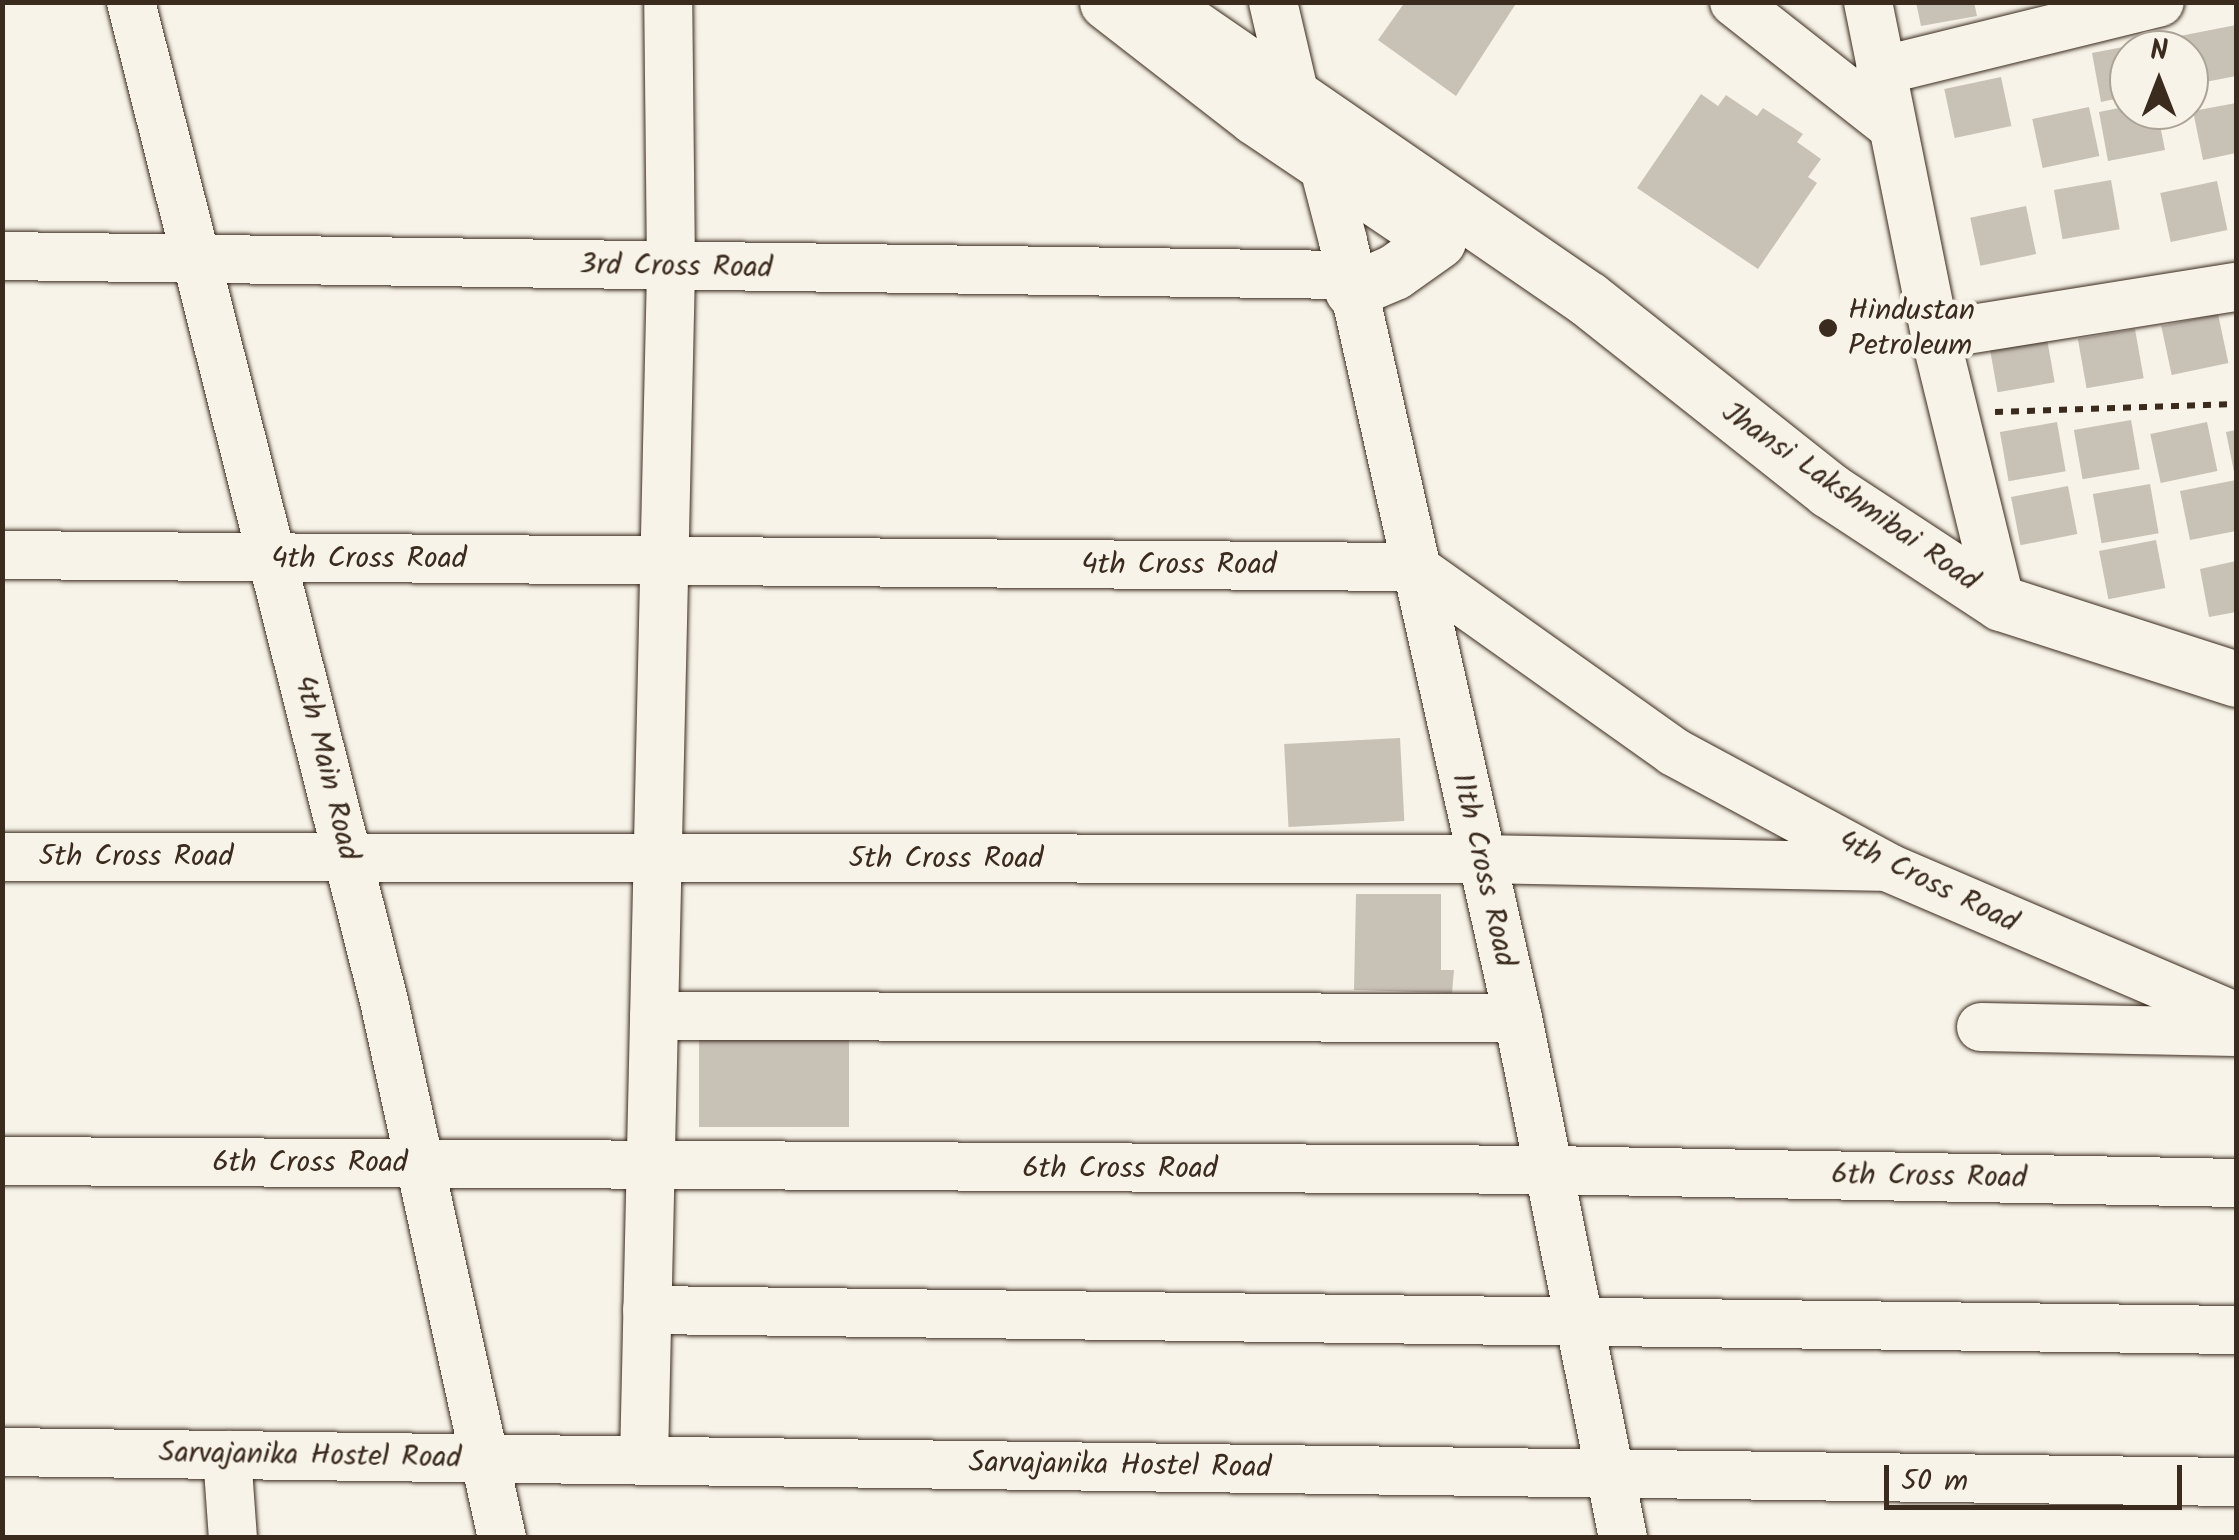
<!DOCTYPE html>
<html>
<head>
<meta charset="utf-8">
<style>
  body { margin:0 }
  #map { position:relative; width:2239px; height:1540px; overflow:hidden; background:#f7f3e8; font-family:Kalam,sans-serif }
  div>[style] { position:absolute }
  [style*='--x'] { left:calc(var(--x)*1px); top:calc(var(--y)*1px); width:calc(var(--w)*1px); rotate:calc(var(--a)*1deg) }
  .building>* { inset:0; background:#c8c1b6; transform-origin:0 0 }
  .path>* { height:6px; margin-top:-3px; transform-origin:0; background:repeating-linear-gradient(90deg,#3b2a1e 0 8px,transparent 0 16px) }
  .roads { filter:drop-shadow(0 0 2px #3b2a1e) drop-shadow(0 0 2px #3b2a1e) }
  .minor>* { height:48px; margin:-24px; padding:0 24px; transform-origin:24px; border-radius:24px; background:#f7f3e8 }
  .major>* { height:55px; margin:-27.5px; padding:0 27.5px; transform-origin:27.5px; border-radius:27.5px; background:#f7f3e8 }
  .dots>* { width:28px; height:28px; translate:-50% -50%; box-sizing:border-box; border:5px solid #f7f3e8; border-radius:50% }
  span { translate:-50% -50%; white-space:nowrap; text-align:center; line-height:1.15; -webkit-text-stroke:9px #f7f3e8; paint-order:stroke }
  .street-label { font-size:30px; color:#3b2a1e }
  .poi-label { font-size:30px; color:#3b2a1e }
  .left { translate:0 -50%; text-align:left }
  .frame { position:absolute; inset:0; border:5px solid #3b2a1e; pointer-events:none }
  .north { position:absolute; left:2109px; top:30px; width:100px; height:100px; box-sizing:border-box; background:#f7f3e8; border:2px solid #aca397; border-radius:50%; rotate:0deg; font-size:28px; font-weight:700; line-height:40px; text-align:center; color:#3b2a1e }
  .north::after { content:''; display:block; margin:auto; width:35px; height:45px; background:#3b2a1e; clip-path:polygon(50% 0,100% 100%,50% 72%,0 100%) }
  .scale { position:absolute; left:1884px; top:1465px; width:298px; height:45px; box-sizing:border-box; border:5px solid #3b2a1e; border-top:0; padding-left:12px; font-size:30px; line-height:35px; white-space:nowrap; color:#3b2a1e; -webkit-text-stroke:8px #f7f3e8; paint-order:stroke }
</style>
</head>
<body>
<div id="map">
  <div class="building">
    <i style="clip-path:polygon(1405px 2px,1517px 2px,1456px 96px,1378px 40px)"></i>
    <i style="clip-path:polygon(1916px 2px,1974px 2px,1977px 16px,1921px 26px)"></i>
    <i style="clip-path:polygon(2236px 25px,2236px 76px,2190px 85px,2189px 50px,2183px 50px,2180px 36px)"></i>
    <i style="clip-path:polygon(2149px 42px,2150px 50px,2129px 50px,2129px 96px,2101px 102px,2092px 53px)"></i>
    <i style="left:2001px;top:77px;width:50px;height:58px;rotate:78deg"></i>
    <i style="clip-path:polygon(1701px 94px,1718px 106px,1726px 95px,1757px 116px,1763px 108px,1803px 134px,1797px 142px,1821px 159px,1808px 177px,1817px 183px,1758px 269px,1637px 188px)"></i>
    <i style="clip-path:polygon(2236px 103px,2236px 153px,2203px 160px,2193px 111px)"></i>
    <i style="clip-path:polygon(2129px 106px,2157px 110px,2165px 150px,2108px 161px,2099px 112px)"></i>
    <i style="left:2089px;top:107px;width:50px;height:58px;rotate:78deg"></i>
    <i style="left:2111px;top:180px;width:50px;height:58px;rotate:80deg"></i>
    <i style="left:2217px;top:181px;width:50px;height:58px;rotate:78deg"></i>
    <i style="left:2026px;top:206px;width:49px;height:57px;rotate:78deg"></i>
    <i style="left:2218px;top:314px;width:50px;height:58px;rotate:78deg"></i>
    <i style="left:2135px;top:329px;width:50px;height:58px;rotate:80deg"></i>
    <i style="left:2046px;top:333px;width:50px;height:58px;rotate:80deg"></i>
    <i style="left:2131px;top:420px;width:50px;height:58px;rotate:80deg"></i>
    <i style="left:2057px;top:422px;width:50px;height:58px;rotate:80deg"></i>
    <i style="left:2207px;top:422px;width:50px;height:58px;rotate:78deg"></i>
    <i style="clip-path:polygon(2236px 430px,2236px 477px,2235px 477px,2226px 432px)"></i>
    <i style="clip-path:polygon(2236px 480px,2236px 531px,2190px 540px,2180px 491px)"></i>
    <i style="left:2150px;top:484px;width:50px;height:58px;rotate:80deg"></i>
    <i style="left:2068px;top:486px;width:49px;height:58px;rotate:79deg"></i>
    <i style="left:2156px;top:540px;width:49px;height:58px;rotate:79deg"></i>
    <i style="clip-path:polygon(2236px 561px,2236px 612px,2209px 617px,2200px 569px)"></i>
    <i style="left:1400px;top:738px;width:83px;height:116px;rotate:87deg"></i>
    <i style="clip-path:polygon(1356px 894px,1441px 894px,1441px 970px,1454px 970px,1452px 993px,1354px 990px)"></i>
    <i style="left:849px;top:1024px;width:103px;height:150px;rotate:90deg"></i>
  </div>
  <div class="path">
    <i style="--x:1995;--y:412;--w:241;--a:-1.9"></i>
  </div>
  <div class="roads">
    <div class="minor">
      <i style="--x:131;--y:2;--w:1031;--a:75.79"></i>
      <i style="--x:384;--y:1001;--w:550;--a:77.61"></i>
      <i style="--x:1273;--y:2;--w:105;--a:76.8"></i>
      <i style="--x:1297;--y:104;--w:65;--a:66.6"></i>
      <i style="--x:1323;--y:164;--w:80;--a:75.4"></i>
      <i style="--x:1343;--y:241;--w:796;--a:77.31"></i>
      <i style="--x:1518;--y:1018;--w:530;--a:78.58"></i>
      <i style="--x:1734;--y:2;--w:197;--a:38.2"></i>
      <i style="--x:1868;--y:2;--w:340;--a:78.6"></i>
      <i style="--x:1935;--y:335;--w:276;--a:76.2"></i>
      <i style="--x:1880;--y:71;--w:288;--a:-13.8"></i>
      <i style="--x:2;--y:256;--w:1347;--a:0.81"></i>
      <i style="--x:1935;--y:335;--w:305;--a:-9.1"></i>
      <i style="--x:2;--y:555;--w:1412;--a:0.49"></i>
      <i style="--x:1414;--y:567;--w:319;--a:35.4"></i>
      <i style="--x:1674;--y:752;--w:244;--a:28.3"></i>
      <i style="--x:1889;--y:868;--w:378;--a:23.2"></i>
      <i style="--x:2;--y:857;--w:1477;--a:0.08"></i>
      <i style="--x:1479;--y:859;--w:400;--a:1.1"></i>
      <i style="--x:654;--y:1016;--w:864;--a:0.13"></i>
      <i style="--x:1981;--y:1027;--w:255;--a:1.1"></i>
      <i style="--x:2;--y:1161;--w:1547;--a:0.33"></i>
      <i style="--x:1549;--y:1170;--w:687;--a:1.08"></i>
      <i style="--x:647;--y:1310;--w:1589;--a:0.72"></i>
      <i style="--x:2;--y:1452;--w:2234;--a:0.77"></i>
      <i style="--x:227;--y:1455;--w:83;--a:85.9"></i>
      <i style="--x:644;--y:1460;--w:1193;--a:-88.7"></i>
      <i style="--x:671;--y:267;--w:265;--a:-90.6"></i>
    </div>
    <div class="major">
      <i style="--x:1107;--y:2;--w:187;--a:37.8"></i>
      <i style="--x:1255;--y:117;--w:204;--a:34"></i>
      <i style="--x:1156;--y:2;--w:524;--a:34.51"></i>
      <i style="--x:1588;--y:299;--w:308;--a:38.4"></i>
      <i style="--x:1829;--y:490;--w:206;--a:33.3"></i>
      <i style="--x:2001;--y:603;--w:247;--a:17.9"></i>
      <i style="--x:1352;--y:290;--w:46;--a:-23.2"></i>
      <i style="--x:1394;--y:272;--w:54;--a:-35.2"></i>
    </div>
  </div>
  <div class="dots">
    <i style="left:1828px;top:328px;background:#3b2a1e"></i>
  </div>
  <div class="street-label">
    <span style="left:676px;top:267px;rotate:1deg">3rd Cross Road</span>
    <span style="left:1850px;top:497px;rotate:35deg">Jhansi Lakshmibai Road</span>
    <span style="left:369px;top:559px">4th Cross Road</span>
    <span style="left:1179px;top:565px">4th Cross Road</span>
    <span style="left:326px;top:768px;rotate:76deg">4th Main Road</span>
    <span style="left:136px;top:857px">5th Cross Road</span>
    <span style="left:946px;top:859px">5th Cross Road</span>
    <span style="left:1483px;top:870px;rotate:77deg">11th Cross Road</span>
    <span style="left:1928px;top:882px;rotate:26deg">4th Cross Road</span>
    <span style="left:310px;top:1163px">6th Cross Road</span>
    <span style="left:1120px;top:1169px">6th Cross Road</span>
    <span style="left:1929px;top:1177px;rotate:1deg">6th Cross Road</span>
    <span style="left:310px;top:1456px;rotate:1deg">Sarvajanika Hostel Road</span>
    <span style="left:1120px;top:1466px;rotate:1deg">Sarvajanika Hostel Road</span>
  </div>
  <div class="poi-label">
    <span class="left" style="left:1848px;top:328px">Hindustan<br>Petroleum</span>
  </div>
  <div class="frame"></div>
  <div class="north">N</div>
  <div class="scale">50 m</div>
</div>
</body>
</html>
